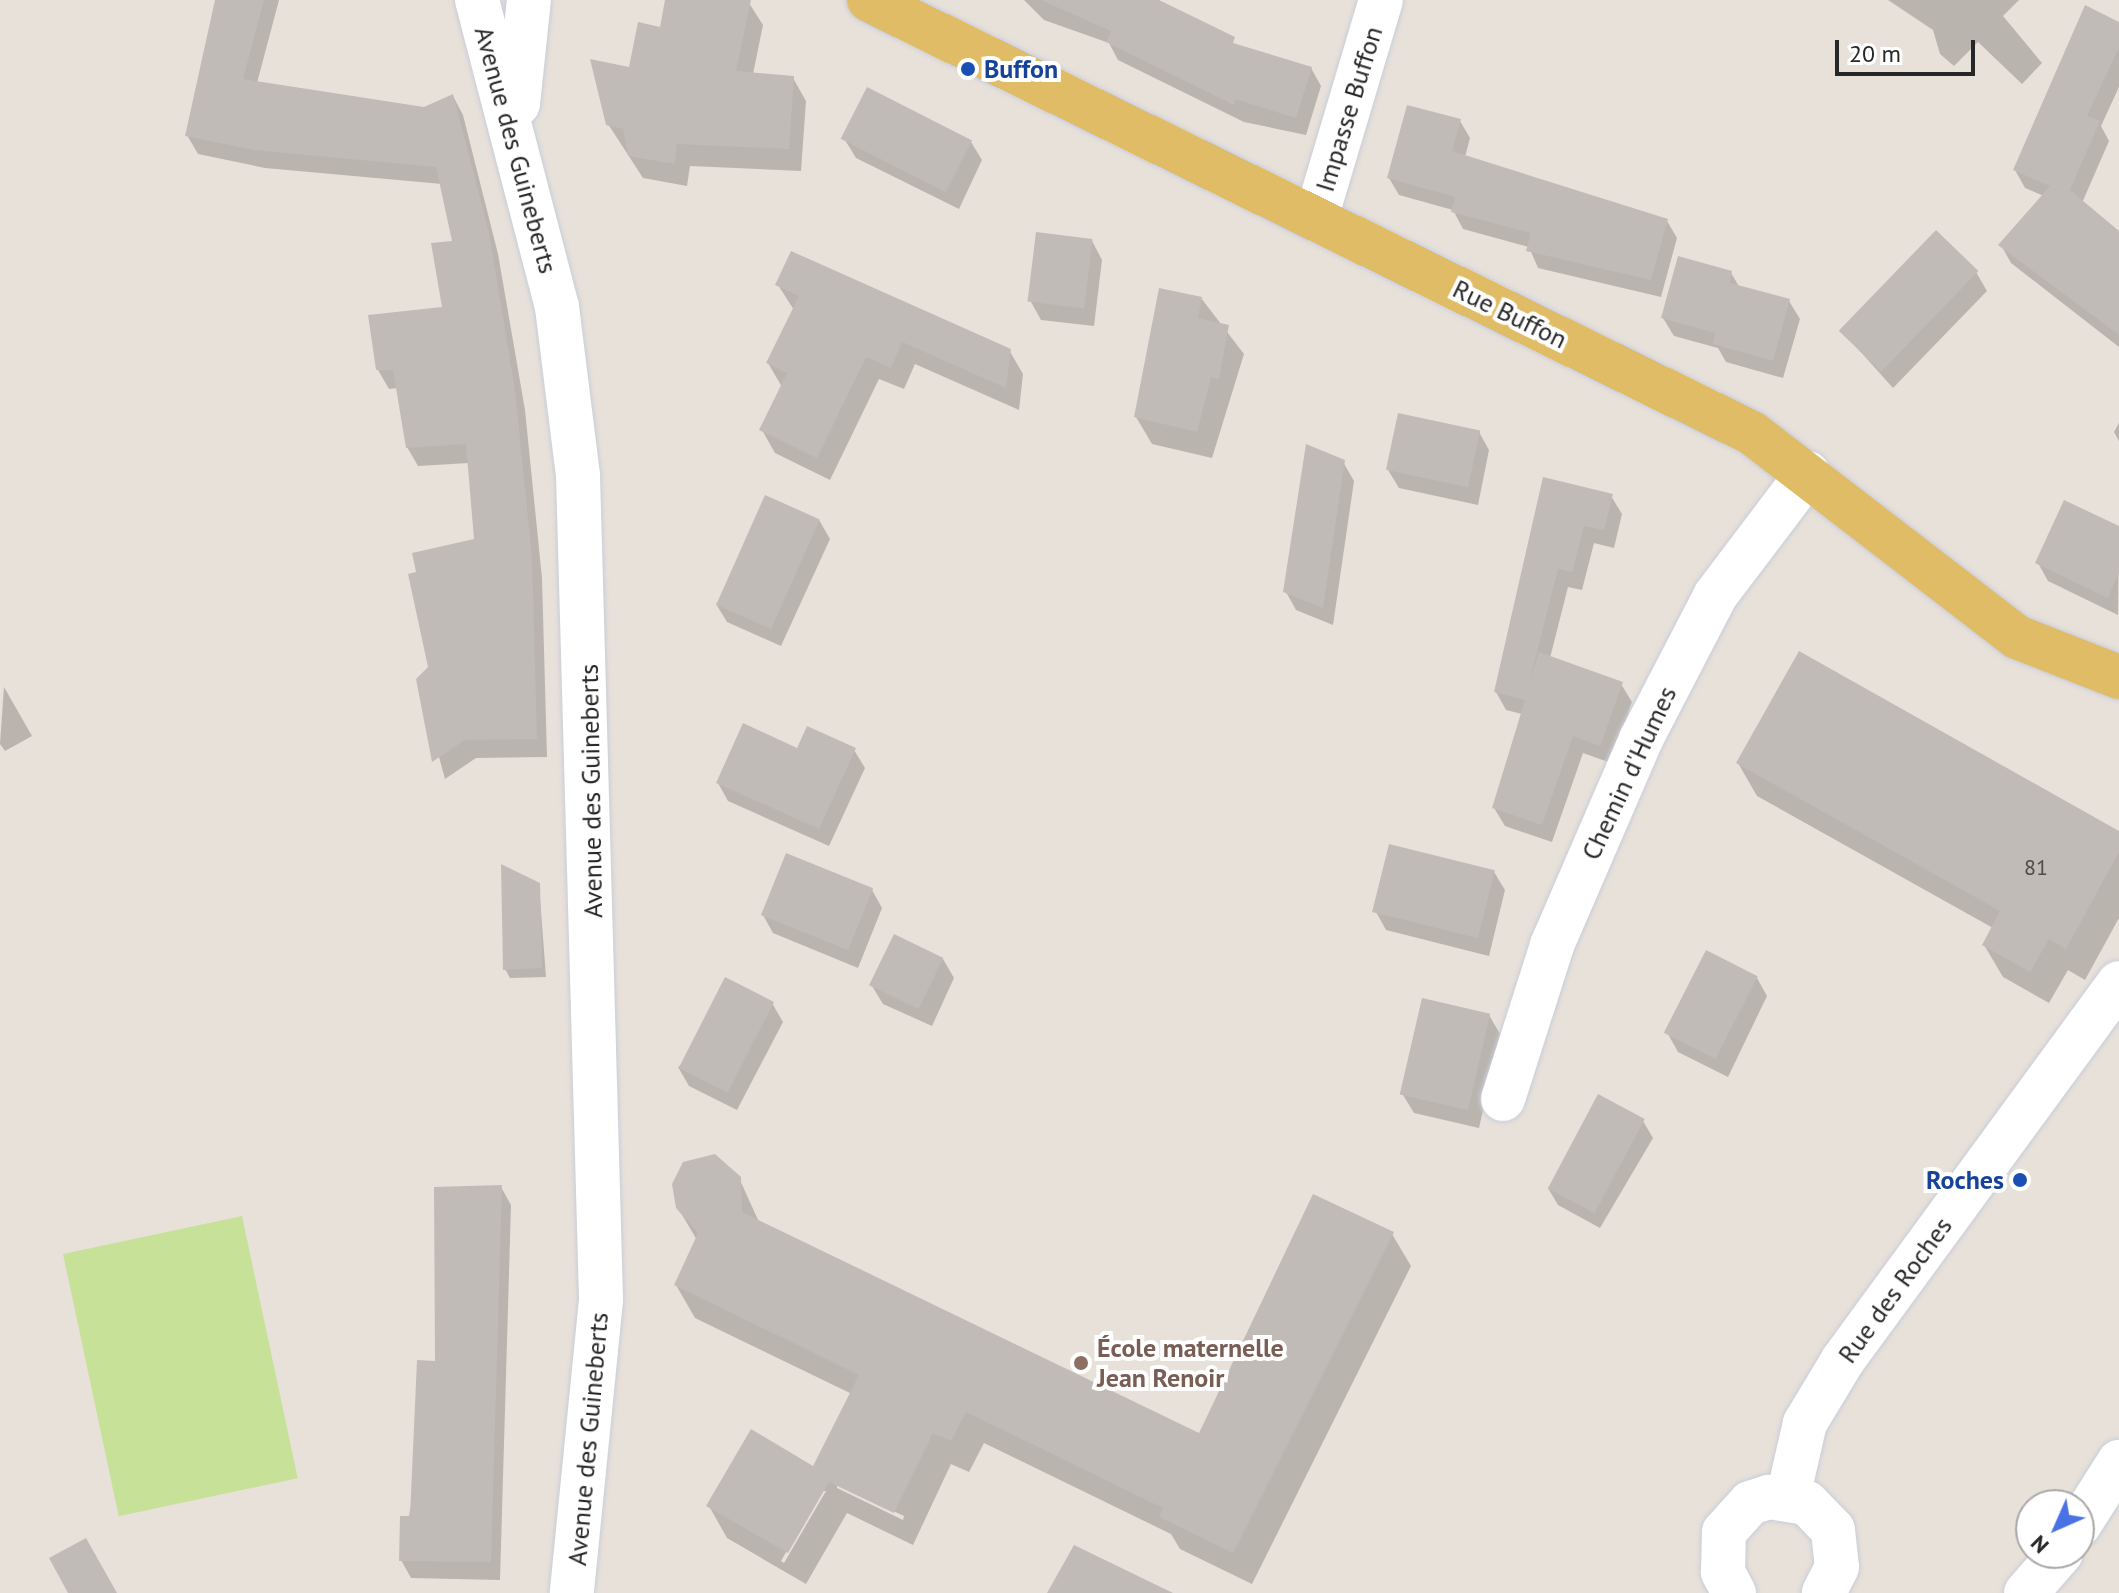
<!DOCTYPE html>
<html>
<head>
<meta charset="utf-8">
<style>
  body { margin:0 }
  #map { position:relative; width:2119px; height:1593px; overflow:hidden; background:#e8e1da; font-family:"PT Sans",sans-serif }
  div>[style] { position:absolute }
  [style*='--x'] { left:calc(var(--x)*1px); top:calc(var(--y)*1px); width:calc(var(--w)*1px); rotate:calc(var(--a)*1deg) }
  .pitch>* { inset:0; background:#c7e198; transform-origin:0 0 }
  .shadow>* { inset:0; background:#0003 }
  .building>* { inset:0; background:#c1bbb7; transform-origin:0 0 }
  .roads { filter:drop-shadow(0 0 2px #c9cdd8) drop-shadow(0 0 2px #c9cdd8) }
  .minor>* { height:44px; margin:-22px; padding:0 22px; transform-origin:22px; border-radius:22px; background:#fff }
  .major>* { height:44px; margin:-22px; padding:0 22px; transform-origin:22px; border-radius:22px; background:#e1bc66 }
  .dots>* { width:22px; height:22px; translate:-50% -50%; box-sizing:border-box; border:4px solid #fff; border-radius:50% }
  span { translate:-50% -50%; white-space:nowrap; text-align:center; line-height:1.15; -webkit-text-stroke:8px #fff; paint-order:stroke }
  .number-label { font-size:22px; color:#4e4c4b }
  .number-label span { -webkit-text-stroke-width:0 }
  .transit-label { font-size:26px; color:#164399; font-weight:700 }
  .left { translate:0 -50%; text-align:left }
  .right { translate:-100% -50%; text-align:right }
  .street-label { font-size:26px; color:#272727 }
  .education-label { font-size:26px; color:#785e54; font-weight:700 }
  .north { position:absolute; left:2015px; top:1489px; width:80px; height:80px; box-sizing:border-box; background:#fff; border:2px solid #a9a9a9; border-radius:50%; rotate:225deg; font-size:22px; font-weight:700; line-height:32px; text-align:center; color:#272727 }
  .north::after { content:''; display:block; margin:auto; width:28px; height:36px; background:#4972e6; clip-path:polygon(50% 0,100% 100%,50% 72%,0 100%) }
  .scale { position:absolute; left:1835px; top:40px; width:140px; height:36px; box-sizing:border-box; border:4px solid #272727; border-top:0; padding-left:10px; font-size:24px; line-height:28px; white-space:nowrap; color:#272727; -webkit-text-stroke:6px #fff; paint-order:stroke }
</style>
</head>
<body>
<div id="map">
  <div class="pitch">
    <i style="left:242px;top:1216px;width:268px;height:183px;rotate:78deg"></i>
  </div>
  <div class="shadow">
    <i style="clip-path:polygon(219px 0,279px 0,257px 83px,424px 109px,453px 96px,463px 115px,498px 254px,525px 410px,542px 578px,547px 757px,476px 758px,445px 779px,418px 680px,430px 668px,476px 541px,469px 463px,418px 466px,407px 447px,398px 388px,389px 389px,378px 370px,444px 309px,455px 243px,442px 184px,265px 168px,198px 154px,187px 135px)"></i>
    <i style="clip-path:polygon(667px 0,749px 3px,763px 25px,753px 74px,793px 78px,806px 101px,801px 171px,690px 166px,687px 186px,643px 178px,608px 124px,630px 70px,662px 29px)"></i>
    <i style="clip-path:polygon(1024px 0,1155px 0,1239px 47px,1311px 68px,1321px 86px,1306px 135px,1244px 122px,1118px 60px,1109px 43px,1044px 20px)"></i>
    <i style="clip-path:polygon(2019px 0,2003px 16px,2042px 63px,2022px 84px,1978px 42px,1954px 66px,1940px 54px,1933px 30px,1888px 0)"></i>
    <i style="clip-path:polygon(2119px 24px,2119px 87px,2101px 126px,2109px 141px,2082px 203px,2119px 234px,2119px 347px,2011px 263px,2001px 245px,2044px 196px,2025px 188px,2015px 170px)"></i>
    <i style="clip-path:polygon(1460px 121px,1470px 138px,1465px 157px,1667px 221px,1677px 238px,1661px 297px,1538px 268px,1529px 247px,1463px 229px,1453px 210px,1399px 195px,1389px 178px)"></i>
    <i style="clip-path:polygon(845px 140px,971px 142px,982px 160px,959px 209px,856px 158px)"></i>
    <i style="clip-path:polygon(1092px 241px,1102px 260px,1094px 326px,1041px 320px,1031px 302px)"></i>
    <i style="clip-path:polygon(1976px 272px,1987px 291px,1893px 388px,1842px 331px)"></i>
    <i style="clip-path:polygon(1731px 273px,1740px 288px,1789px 301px,1800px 319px,1783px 378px,1726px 362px,1718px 348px,1674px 336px,1663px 318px)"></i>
    <i style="clip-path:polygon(778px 285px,1009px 350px,1023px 374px,1019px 410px,915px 364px,904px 389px,879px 379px,830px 480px,775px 453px,762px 430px,782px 387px,768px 363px,794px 310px)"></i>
    <i style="clip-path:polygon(1201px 298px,1244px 354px,1212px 458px,1152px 444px,1136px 417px)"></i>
    <i style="clip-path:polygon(2119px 423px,2119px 441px,2114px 432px)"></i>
    <i style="clip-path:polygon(1479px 432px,1489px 450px,1478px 505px,1399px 488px,1388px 470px)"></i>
    <i style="clip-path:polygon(1343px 462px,1354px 481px,1333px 625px,1296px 610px,1286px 592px)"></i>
    <i style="clip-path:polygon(1544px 480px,1611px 496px,1622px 514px,1614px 548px,1594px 543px,1582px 590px,1568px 587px,1550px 658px,1621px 684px,1632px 702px,1611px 763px,1583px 753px,1552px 842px,1505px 826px,1494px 808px,1522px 714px,1506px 710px,1496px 692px)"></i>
    <i style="clip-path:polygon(819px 520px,830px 539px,781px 646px,727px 622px,716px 604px)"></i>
    <i style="clip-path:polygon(2119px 528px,2118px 615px,2048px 581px,2038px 563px)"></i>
    <i style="clip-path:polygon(4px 687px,32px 736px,5px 751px,0 744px)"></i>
    <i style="clip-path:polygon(798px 750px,854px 750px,865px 768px,829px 846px,728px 801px,718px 783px)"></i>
    <i style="clip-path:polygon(1738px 763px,2119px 833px,2119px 918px,2085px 980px,2068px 970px,2049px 1003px,2003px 977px,1984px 945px,1993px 928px,1757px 796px)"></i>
    <i style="clip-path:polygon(1494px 872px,1505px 890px,1489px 956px,1386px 930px,1376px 912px)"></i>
    <i style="clip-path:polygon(539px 885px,546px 977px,510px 978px,505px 969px)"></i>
    <i style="clip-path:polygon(872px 890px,882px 908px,858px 968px,773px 933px,763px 915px)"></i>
    <i style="clip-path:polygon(943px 959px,954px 978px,932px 1026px,883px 1004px,872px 986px)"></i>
    <i style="clip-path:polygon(1757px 978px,1767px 996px,1728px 1077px,1678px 1052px,1668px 1034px)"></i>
    <i style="clip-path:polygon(772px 1003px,783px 1022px,737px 1110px,689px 1086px,678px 1067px)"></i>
    <i style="clip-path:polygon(1489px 1015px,1500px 1034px,1479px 1128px,1414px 1113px,1403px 1095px)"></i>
    <i style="clip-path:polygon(1643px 1121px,1653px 1138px,1600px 1228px,1558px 1205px,1548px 1188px)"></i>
    <i style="clip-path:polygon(evenodd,739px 1178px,759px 1222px,1200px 1436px,1392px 1234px,1411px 1266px,1252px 1584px,1180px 1549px,1171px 1534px,984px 1443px,969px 1472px,951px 1464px,913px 1545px,847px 1513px,806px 1584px,727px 1538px,709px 1506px,814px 1468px,852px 1394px,695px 1318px,676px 1285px,697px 1240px,678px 1208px,739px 1178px,837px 1484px,904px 1516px,903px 1520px,837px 1488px,837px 1484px,739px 1178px,821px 1491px,826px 1491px,784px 1563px,781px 1561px,821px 1491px)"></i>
    <i style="clip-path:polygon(501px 1187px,511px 1205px,500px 1580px,411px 1578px,401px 1560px,437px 1363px)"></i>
  </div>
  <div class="building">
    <i style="clip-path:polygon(215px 0,264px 0,243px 79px,424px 107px,453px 94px,489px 233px,515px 390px,532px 558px,537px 739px,465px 740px,432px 762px,416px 679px,428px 667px,408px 574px,416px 572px,412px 553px,474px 539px,466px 444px,406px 448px,393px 370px,376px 370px,368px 315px,442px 307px,431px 243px,452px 241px,436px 167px,254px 150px,185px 136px)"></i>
    <i style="clip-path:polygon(665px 0,751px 0,736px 71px,794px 76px,789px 149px,677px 144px,675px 164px,628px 156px,623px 129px,606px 125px,590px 59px,629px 67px,638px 22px,660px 27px)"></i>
    <i style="clip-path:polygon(1041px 0,1159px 0,1235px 37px,1233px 43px,1312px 67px,1296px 118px,1235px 99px,1234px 105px,1106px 42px,1111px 31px)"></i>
    <i style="clip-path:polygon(2085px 5px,2119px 22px,2119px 47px,2087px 116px,2100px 121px,2070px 190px,2119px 231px,2119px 335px,1998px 245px,2050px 186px,2013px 170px)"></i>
    <i style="left:867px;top:87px;width:118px;height:58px;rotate:27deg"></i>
    <i style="clip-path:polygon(1407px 105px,1461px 119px,1452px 151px,1668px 219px,1651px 280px,1526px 251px,1531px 233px,1451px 212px,1455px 197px,1387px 178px)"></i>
    <i style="left:1936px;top:230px;width:59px;height:140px;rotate:44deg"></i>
    <i style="left:1036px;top:232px;width:57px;height:70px;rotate:7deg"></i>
    <i style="clip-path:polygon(791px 251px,1011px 349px,1006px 388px,902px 342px,891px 368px,866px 357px,817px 458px,759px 430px,787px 373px,766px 363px,799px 296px,775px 285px)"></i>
    <i style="clip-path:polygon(1678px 256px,1732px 271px,1730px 283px,1790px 299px,1773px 361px,1713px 344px,1715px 333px,1661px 318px)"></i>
    <i style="clip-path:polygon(1159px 288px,1202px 297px,1198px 318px,1229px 325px,1219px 379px,1211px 377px,1197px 432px,1134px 417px)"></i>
    <i style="left:1398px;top:413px;width:84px;height:58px;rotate:12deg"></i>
    <i style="clip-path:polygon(1306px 444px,1345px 460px,1323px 608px,1283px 592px)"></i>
    <i style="clip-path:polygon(1543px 477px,1613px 494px,1604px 530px,1584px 526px,1572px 572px,1558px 569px,1529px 684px,1539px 652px,1623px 682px,1600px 746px,1573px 736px,1542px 825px,1492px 808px,1525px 700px,1494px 692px)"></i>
    <i style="left:765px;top:495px;width:60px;height:120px;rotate:24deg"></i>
    <i style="clip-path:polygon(2064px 500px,2119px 526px,2119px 572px,2108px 598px,2035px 563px)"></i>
    <i style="clip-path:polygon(1799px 651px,2119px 831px,2119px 852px,2066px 949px,2049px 939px,2030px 972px,1982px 945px,2000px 911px,1736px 763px)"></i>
    <i style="clip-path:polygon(743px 723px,797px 748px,807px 726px,856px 748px,819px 829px,716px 783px)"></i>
    <i style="left:1389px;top:844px;width:109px;height:70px;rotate:14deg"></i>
    <i style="left:786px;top:853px;width:94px;height:67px;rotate:22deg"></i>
    <i style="clip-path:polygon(501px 864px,540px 883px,542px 968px,503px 970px)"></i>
    <i style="left:894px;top:934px;width:55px;height:57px;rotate:26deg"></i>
    <i style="left:1706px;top:950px;width:58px;height:93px;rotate:27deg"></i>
    <i style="left:725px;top:977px;width:55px;height:102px;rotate:27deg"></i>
    <i style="left:1422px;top:998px;width:70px;height:99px;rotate:13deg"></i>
    <i style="left:1598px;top:1094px;width:53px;height:107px;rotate:28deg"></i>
    <i style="clip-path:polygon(715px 1154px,741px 1177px,742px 1212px,1199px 1433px,1313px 1194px,1394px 1232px,1233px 1553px,1159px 1517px,1163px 1508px,966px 1412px,951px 1441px,933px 1433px,894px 1513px,829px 1482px,788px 1553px,706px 1506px,751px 1429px,813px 1466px,859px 1375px,674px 1285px,698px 1233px,676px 1208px,672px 1184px,683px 1162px)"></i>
    <i style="clip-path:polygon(502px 1185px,491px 1562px,399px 1561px,400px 1516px,410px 1516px,417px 1360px,435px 1361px,434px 1187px)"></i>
    <i style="clip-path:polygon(86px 1538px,117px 1593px,68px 1593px,49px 1558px)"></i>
    <i style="clip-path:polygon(1074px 1545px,1173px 1593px,1047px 1593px)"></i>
  </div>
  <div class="roads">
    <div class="minor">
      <i style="--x:477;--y:0;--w:317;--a:75.4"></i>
      <i style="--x:557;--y:307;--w:169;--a:82.9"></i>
      <i style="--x:578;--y:475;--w:825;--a:88.4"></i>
      <i style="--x:601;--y:1300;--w:294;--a:95.7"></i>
      <i style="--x:518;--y:104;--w:105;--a:-84"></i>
      <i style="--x:1316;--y:218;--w:227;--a:-73.4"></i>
      <i style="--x:1503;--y:1099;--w:162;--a:-72.3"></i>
      <i style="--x:1552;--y:945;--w:224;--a:-66.6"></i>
      <i style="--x:1641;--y:739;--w:161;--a:-62.6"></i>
      <i style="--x:1715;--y:596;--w:154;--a:-52.9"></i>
      <i style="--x:1788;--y:1497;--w:76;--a:-77.1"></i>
      <i style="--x:1805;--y:1423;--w:74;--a:-58.9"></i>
      <i style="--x:1843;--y:1360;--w:467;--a:-53.8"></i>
      <i style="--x:2079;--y:1525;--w:75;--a:-57.6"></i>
      <i style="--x:1734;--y:1593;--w:24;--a:-118"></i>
      <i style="--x:1723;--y:1572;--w:40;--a:-88.6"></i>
      <i style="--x:1724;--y:1532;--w:39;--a:-48"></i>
      <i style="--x:1750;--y:1503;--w:20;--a:-18"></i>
      <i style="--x:1769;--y:1497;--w:38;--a:9"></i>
      <i style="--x:1807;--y:1503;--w:37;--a:46"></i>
      <i style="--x:1833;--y:1530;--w:37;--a:84"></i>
      <i style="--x:1837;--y:1567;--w:29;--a:117"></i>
      <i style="--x:2026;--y:1593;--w:53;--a:-48.8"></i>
    </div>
    <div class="major">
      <i style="--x:869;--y:0;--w:983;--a:26.12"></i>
      <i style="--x:1752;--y:433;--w:334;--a:37.6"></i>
      <i style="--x:2017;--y:637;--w:110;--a:21.4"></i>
    </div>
  </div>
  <div class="dots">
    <i style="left:968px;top:69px;background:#1a4fb4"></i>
    <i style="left:2020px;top:1180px;background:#1a4fb4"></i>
    <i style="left:1081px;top:1363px;background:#8d6e63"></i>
  </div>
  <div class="number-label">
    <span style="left:2036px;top:868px">81</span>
  </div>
  <div class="transit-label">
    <span class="left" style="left:984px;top:69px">Buffon</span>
    <span class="right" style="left:2004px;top:1180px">Roches</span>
  </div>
  <div class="street-label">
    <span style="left:1349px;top:109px;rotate:-73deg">Impasse Buffon</span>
    <span style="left:516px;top:150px;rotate:75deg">Avenue des Guineberts</span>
    <span style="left:1510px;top:314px;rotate:26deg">Rue Buffon</span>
    <span style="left:1629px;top:773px;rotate:-65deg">Chemin d'Humes</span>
    <span style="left:591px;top:791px;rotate:-91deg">Avenue des Guineberts</span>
    <span style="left:1895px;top:1290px;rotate:-54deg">Rue des Roches</span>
    <span style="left:588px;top:1439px;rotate:-85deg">Avenue des Guineberts</span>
  </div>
  <div class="education-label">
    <span class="left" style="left:1097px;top:1363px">École maternelle<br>Jean Renoir</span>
  </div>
  <div class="north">N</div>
  <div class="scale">20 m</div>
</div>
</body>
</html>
